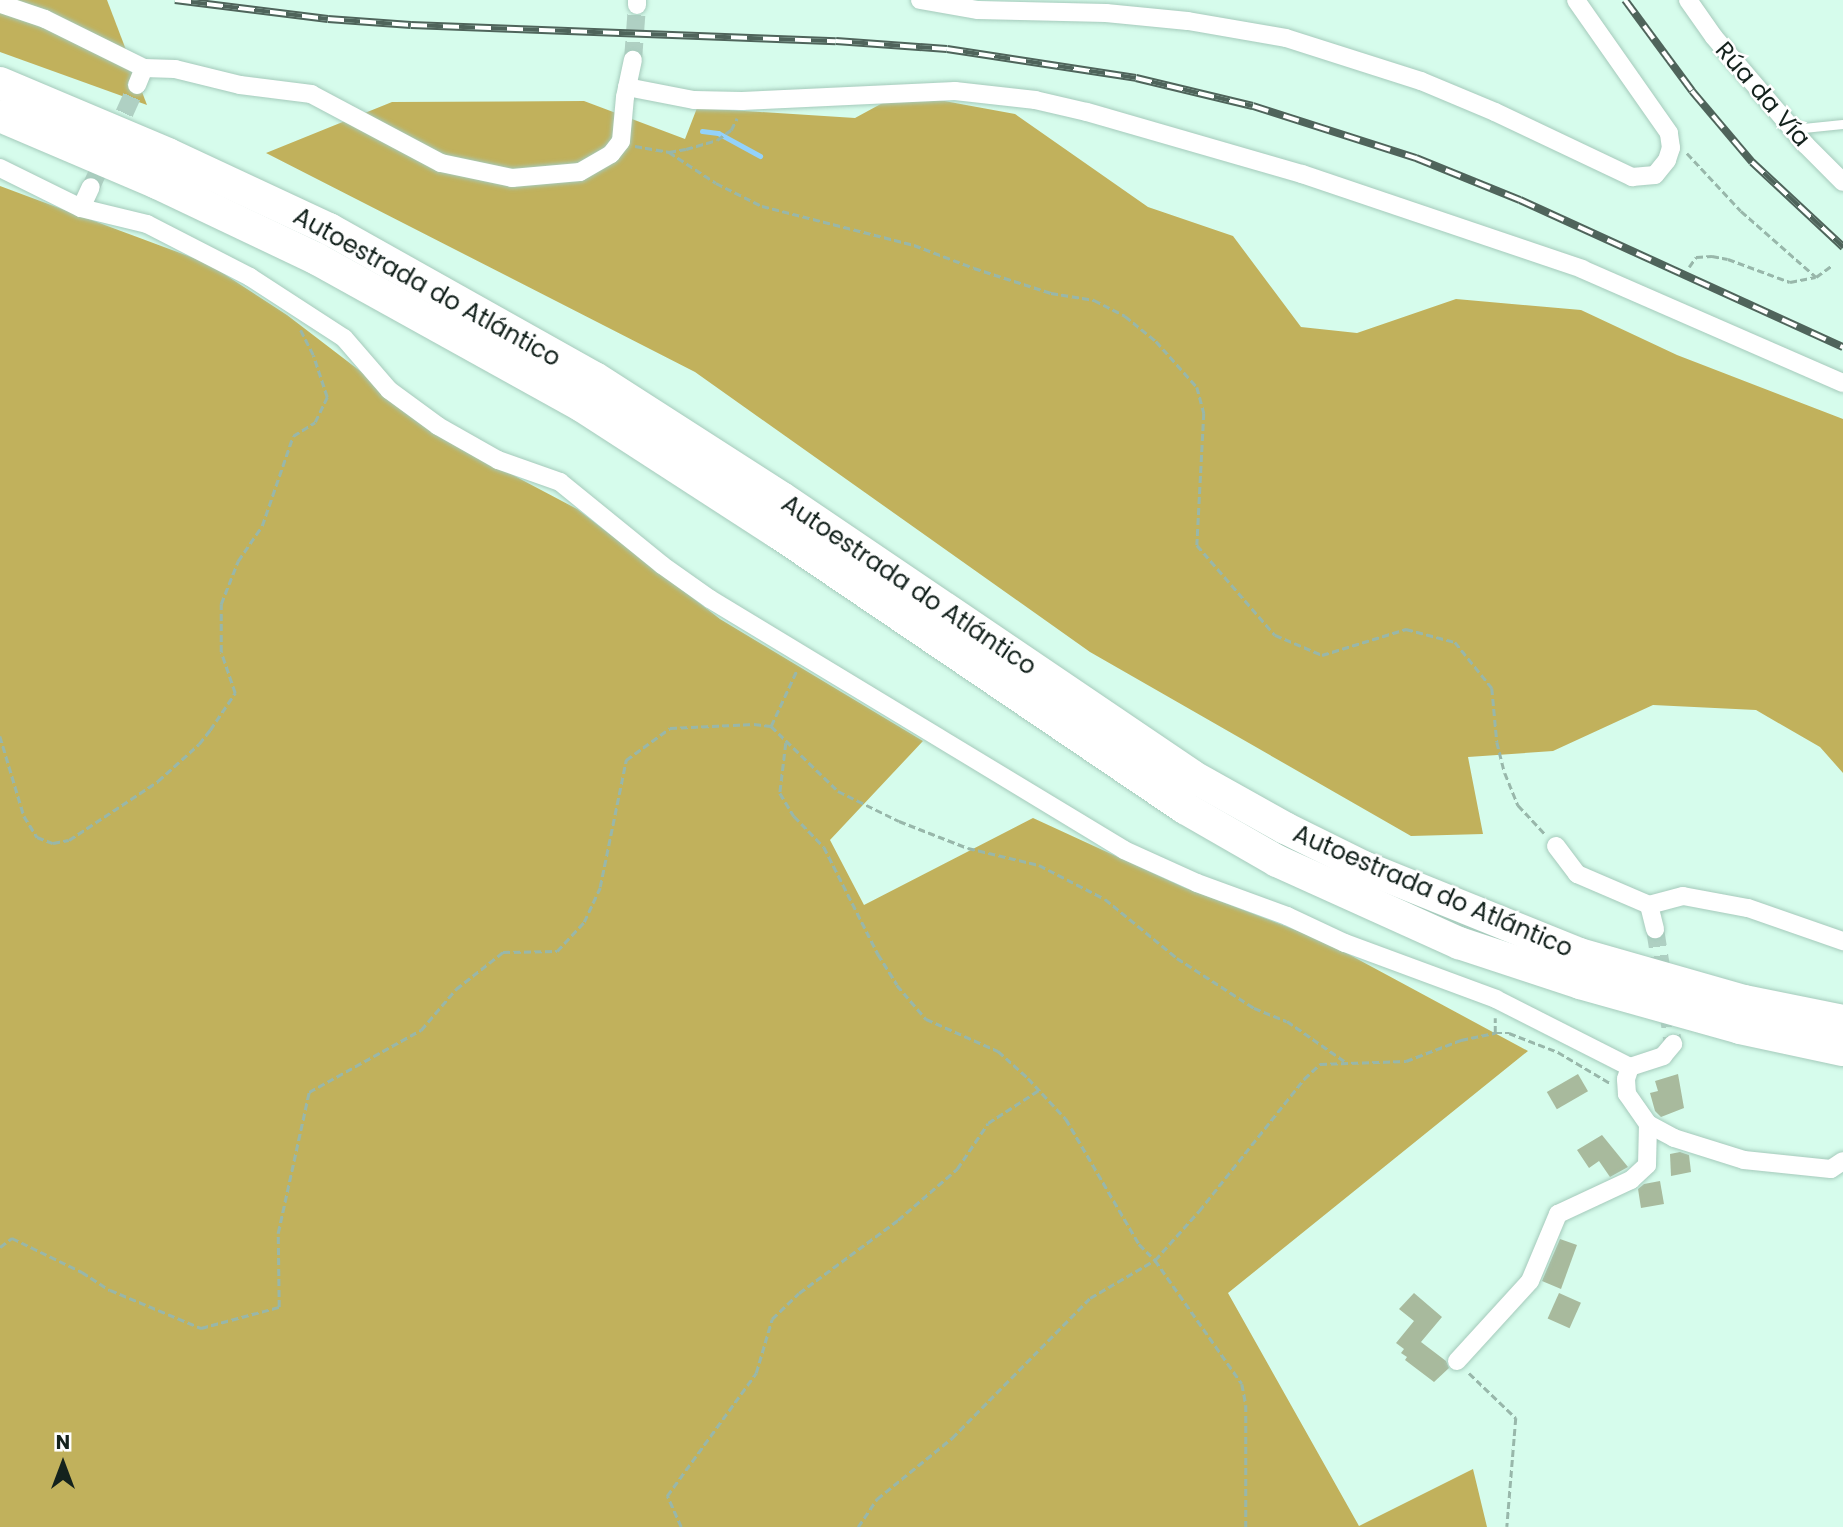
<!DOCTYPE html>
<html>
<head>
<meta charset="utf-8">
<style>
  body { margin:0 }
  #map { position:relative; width:1843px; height:1527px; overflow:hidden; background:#d6fcec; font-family:Poppins,sans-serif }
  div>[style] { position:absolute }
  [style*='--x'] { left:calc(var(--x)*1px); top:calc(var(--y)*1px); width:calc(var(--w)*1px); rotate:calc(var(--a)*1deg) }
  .forest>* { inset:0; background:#c1b15c }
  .stream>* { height:5px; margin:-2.5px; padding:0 2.5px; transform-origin:2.5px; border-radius:2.5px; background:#93d2fb }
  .building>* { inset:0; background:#a8ba9d; transform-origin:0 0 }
  .minor-tunnel>* { height:18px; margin-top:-9px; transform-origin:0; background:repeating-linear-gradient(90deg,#afd0c3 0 18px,transparent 0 27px) }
  .path>* { height:2.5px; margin-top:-1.25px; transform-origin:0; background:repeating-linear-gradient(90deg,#98b7aa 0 7px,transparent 0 10.5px) }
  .roads { filter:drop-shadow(0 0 2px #a5cabb) drop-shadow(0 0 2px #a5cabb) }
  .service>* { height:9px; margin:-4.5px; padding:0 4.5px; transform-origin:4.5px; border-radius:4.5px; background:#fff }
  .minor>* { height:18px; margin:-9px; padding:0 9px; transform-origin:9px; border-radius:9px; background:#fff }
  .motorway>* { height:32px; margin:-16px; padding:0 16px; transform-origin:16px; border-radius:16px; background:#fff }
  .rail>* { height:8px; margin-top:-4px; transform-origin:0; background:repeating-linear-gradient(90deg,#fff 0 16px,#4f645b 0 32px); box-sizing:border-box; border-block:2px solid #4f645b }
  span { translate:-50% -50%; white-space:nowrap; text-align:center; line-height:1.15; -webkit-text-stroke:5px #fff; paint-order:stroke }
  .street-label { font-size:24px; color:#14221d }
  .north { position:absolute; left:28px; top:1429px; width:70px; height:70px; -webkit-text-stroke:5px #fff; paint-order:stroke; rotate:0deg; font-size:19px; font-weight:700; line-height:28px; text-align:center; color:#14221d }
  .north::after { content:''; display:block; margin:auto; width:24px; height:32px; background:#14221d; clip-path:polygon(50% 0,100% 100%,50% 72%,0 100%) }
</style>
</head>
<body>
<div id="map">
  <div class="forest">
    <i style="clip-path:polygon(0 0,107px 0,147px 105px,0 52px)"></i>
    <i style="clip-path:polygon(901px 93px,1015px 114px,1148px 207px,1233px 236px,1301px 327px,1357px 333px,1456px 299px,1581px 310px,1677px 355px,1843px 419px,1843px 773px,1820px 747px,1756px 710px,1653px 705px,1553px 751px,1468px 757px,1483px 834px,1411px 836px,1090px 652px,695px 372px,266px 153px,392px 102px,584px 101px,685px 139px,697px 108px,855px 118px)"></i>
    <i style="clip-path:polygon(0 186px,207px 263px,287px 315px,458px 446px,577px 509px,720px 619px,923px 741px,830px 840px,864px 905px,1033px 818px,1183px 887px,1324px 941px,1528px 1051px,1228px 1293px,1359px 1526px,1473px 1469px,1487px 1527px,0 1527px)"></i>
  </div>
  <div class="stream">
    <i style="--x:702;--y:131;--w:16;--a:7"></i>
    <i style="--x:718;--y:133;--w:48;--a:28.7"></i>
  </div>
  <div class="building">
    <i style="left:1578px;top:1074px;width:20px;height:36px;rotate:60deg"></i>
    <i style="clip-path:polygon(1678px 1074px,1684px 1108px,1661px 1117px,1655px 1111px,1650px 1093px,1658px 1091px,1655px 1081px)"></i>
    <i style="clip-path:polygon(1602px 1135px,1628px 1167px,1610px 1177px,1599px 1161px,1589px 1168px,1577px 1150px)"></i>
    <i style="clip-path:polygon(1680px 1152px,1689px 1155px,1691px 1172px,1671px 1176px,1670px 1154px)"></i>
    <i style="clip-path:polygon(1660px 1181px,1664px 1204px,1641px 1208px,1638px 1189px,1644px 1184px)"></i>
    <i style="clip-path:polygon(1560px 1239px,1577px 1245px,1561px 1289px,1542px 1281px)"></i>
    <i style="clip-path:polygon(1414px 1293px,1442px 1317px,1421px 1342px,1446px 1361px,1449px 1368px,1434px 1382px,1405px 1360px,1407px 1357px,1401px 1353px,1404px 1349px,1396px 1343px,1414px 1321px,1399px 1309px)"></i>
    <i style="left:1559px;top:1293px;width:24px;height:28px;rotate:24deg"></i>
  </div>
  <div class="minor-tunnel">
    <i style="--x:633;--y:60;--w:55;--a:-85.8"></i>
    <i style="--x:91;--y:187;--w:112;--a:-65.7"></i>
    <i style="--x:1655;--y:929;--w:116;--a:81.1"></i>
  </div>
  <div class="path">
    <i style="--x:635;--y:146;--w:35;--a:10"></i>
    <i style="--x:669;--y:152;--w:17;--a:-10"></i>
    <i style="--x:686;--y:149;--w:32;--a:-16"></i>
    <i style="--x:717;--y:140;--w:17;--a:-36"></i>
    <i style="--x:731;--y:130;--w:13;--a:-63"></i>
    <i style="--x:669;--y:152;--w:56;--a:33.4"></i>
    <i style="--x:716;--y:183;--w:51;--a:26.6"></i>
    <i style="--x:762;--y:206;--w:157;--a:14.4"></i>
    <i style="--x:914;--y:245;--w:64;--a:21"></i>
    <i style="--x:974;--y:268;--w:81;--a:18"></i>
    <i style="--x:1051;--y:293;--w:44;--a:9.2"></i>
    <i style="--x:1094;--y:300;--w:35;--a:27"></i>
    <i style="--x:1125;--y:316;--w:40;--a:39"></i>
    <i style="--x:1156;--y:341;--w:62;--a:48.3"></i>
    <i style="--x:1197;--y:387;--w:27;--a:75"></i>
    <i style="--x:1204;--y:413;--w:132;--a:93"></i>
    <i style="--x:1197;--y:545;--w:119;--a:49.1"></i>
    <i style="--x:1275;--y:635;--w:51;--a:23.1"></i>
    <i style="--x:1322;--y:655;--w:88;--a:-17.2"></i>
    <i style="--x:1406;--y:629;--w:51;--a:14.9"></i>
    <i style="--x:1455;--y:642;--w:59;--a:51.2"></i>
    <i style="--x:1492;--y:688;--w:54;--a:84.7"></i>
    <i style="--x:1497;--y:742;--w:32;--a:76"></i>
    <i style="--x:1505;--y:773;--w:35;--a:68"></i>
    <i style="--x:1518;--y:805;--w:40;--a:47"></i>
    <i style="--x:1687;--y:153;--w:79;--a:47"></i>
    <i style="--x:1741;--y:211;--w:100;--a:41.3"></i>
    <i style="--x:1689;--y:267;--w:12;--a:-55"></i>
    <i style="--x:1696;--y:257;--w:16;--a:-4"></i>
    <i style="--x:1712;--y:256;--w:16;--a:11"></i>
    <i style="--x:1728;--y:259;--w:66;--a:20.4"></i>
    <i style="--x:1790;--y:282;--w:26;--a:-11"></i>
    <i style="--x:1816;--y:277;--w:19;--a:-36"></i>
    <i style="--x:771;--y:726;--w:60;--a:-65.2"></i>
    <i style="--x:0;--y:736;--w:84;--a:73.3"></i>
    <i style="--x:24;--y:816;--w:25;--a:58"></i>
    <i style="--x:37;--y:837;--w:17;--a:21"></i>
    <i style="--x:53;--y:843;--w:16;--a:-11"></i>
    <i style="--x:69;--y:840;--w:107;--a:-33.5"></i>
    <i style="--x:158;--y:781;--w:55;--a:-42.1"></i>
    <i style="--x:199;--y:744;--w:18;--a:-52"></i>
    <i style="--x:210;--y:730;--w:45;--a:-56"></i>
    <i style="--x:235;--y:693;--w:43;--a:-108.9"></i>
    <i style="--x:221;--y:652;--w:48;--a:-90"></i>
    <i style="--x:221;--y:604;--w:46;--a:-68.4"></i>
    <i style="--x:238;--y:561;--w:42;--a:-55.6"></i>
    <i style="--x:262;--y:526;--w:95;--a:-71"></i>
    <i style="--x:293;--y:436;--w:26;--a:-32"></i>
    <i style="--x:315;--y:422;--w:28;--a:-64"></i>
    <i style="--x:327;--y:397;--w:44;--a:-108.4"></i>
    <i style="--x:313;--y:355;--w:28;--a:-117"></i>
    <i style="--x:786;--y:743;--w:50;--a:96.8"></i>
    <i style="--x:780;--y:793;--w:27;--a:59"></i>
    <i style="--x:794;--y:816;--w:43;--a:45.9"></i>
    <i style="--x:824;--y:847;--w:120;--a:63.2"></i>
    <i style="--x:878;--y:954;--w:36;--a:58"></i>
    <i style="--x:897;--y:985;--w:45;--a:49.5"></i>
    <i style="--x:926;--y:1019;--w:79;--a:24"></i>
    <i style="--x:998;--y:1051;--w:40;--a:42"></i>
    <i style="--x:1028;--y:1078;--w:56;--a:47.2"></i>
    <i style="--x:1066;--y:1119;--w:145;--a:59.7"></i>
    <i style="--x:1139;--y:1244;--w:23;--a:45"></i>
    <i style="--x:1155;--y:1260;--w:151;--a:54.9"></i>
    <i style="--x:1242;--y:1384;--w:21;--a:79"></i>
    <i style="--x:1246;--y:1405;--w:122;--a:90"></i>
    <i style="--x:1495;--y:1033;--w:15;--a:-90"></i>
    <i style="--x:0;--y:1247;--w:15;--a:-37"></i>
    <i style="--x:12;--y:1238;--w:78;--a:25.9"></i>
    <i style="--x:82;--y:1272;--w:33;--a:33"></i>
    <i style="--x:110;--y:1290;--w:99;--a:22.7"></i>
    <i style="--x:201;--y:1328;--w:81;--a:-15.1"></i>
    <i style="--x:279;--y:1307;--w:74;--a:-90.8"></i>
    <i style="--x:278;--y:1233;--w:144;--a:-77.6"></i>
    <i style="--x:309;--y:1092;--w:128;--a:-29"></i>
    <i style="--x:421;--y:1030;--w:54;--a:-49.5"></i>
    <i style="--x:456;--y:989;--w:60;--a:-38.2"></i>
    <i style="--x:503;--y:952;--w:54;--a:-1.1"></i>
    <i style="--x:557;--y:951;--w:40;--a:-47"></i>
    <i style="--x:584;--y:922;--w:38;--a:-65"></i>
    <i style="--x:600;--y:887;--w:130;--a:-78.4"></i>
    <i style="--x:626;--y:760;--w:54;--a:-36"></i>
    <i style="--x:670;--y:728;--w:84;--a:-2.7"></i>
    <i style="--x:754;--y:724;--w:17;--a:7"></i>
    <i style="--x:771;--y:726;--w:93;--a:44.1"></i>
    <i style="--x:838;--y:791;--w:68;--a:26.2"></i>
    <i style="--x:899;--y:821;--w:74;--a:21.4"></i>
    <i style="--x:968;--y:848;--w:73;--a:13.5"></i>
    <i style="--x:1039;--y:865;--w:74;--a:27.3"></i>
    <i style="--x:1105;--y:899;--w:93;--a:39.3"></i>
    <i style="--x:1177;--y:958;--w:92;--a:33"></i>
    <i style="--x:1254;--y:1008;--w:35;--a:22"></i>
    <i style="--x:1287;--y:1021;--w:73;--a:35"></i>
    <i style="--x:1469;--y:1373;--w:65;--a:43.8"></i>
    <i style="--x:1516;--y:1418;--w:109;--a:94.7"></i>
    <i style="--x:681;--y:1527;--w:34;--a:-114"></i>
    <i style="--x:667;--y:1496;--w:152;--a:-54.1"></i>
    <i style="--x:756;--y:1373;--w:56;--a:-73.5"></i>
    <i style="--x:772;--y:1319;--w:37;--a:-44"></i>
    <i style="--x:799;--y:1293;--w:123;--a:-36.4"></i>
    <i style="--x:898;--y:1220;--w:78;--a:-40.8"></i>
    <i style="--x:957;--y:1169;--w:55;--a:-56"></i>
    <i style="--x:988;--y:1123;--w:61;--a:-32.9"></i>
    <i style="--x:858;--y:1527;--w:34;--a:-56"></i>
    <i style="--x:877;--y:1499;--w:97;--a:-39.1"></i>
    <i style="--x:952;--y:1438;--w:197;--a:-45.4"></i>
    <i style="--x:1090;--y:1298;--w:75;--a:-30.3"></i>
    <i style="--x:1155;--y:1260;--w:66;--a:-48.1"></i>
    <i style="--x:1199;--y:1211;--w:169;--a:-51.5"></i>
    <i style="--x:1304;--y:1079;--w:22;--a:-43"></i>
    <i style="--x:1320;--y:1064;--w:86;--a:-2"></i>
    <i style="--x:1406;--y:1061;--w:59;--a:-20.9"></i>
    <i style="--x:1461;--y:1040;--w:35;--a:-12"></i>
    <i style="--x:1495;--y:1033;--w:14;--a:0"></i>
    <i style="--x:1509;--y:1033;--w:53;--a:21.2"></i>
    <i style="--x:1558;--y:1052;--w:61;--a:30.8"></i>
  </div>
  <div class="roads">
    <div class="service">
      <i style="--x:1793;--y:129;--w:50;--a:-5.7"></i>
    </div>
    <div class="minor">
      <i style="--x:920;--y:0;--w:59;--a:9.8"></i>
      <i style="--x:978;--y:10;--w:128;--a:1.3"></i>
      <i style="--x:1106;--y:13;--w:82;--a:5.6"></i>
      <i style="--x:1188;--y:21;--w:99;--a:9.8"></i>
      <i style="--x:1286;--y:38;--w:142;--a:17.7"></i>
      <i style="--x:1421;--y:81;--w:80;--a:22.7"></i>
      <i style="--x:1495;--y:112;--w:152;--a:25.4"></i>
      <i style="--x:1632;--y:177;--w:23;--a:-5"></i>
      <i style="--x:1655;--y:175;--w:19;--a:-51"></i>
      <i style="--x:1667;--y:160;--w:13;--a:-72"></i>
      <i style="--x:1671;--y:148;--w:15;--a:-98"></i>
      <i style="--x:1669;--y:133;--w:162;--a:-125"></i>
      <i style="--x:1688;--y:0;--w:45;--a:54.9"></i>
      <i style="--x:1714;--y:37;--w:142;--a:49.6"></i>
      <i style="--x:1806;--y:145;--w:52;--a:45"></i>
      <i style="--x:1;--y:4;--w:46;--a:18.8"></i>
      <i style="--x:45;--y:19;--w:110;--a:26.3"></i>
      <i style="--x:144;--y:68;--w:31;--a:2"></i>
      <i style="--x:175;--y:69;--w:67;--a:13.8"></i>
      <i style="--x:240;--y:85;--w:72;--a:7.2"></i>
      <i style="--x:311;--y:94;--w:147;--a:28"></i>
      <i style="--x:441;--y:163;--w:73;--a:11.9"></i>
      <i style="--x:512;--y:178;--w:68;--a:-5"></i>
      <i style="--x:580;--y:172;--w:36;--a:-30"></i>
      <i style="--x:611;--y:154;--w:16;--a:-52"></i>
      <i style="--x:621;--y:141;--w:44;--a:-84.8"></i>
      <i style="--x:625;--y:97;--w:38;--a:-78"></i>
      <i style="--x:637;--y:5;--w:5;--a:-90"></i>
      <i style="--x:137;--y:85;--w:18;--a:-68"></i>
      <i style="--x:627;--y:87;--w:68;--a:11"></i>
      <i style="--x:694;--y:100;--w:48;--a:1.2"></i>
      <i style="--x:742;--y:101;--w:213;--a:-2.7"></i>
      <i style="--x:955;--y:91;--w:81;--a:6.4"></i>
      <i style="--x:1035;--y:100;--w:53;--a:13"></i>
      <i style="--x:1087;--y:112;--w:224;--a:16.1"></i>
      <i style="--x:1302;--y:174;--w:296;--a:18.7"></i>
      <i style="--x:1582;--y:269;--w:285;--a:23.6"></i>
      <i style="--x:0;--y:168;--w:90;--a:26.3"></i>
      <i style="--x:81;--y:208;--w:23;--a:-65"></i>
      <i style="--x:81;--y:208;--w:68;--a:13.6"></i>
      <i style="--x:147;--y:224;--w:116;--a:27.2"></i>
      <i style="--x:250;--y:277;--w:112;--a:33"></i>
      <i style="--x:344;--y:338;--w:69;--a:49.1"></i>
      <i style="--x:389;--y:390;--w:61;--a:36.3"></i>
      <i style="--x:438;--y:426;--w:69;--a:29.5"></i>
      <i style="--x:498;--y:460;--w:66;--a:19.5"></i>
      <i style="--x:560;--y:482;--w:132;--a:39.1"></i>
      <i style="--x:662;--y:565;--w:59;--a:35.3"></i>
      <i style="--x:710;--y:599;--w:484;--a:31.2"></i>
      <i style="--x:1124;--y:850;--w:80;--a:24.3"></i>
      <i style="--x:1197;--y:883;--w:96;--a:20.1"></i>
      <i style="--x:1287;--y:916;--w:64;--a:25"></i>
      <i style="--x:1345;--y:943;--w:161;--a:20.3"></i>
      <i style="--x:1496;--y:999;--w:150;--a:26.9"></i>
      <i style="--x:1556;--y:846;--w:35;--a:53"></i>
      <i style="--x:1577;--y:874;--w:78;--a:23.3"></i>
      <i style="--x:1649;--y:905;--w:35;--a:-15"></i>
      <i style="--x:1683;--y:896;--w:66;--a:10.5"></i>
      <i style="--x:1748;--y:908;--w:101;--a:19.2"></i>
      <i style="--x:1649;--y:905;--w:25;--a:76"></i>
      <i style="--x:1648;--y:1124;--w:30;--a:28"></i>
      <i style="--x:1674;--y:1138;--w:73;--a:17.4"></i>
      <i style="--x:1744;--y:1160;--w:87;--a:5.9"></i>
      <i style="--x:1831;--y:1169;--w:14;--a:-34"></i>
      <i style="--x:1457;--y:1361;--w:108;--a:-47.6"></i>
      <i style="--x:1530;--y:1281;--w:73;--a:-67.3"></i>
      <i style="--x:1558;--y:1214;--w:81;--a:-25"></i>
      <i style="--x:1631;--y:1180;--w:22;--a:-43"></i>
      <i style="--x:1647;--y:1165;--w:41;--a:-88.6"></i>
      <i style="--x:1648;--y:1124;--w:37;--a:-125"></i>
      <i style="--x:1627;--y:1094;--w:15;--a:-94"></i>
      <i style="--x:1626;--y:1079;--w:13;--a:-72"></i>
      <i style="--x:1630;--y:1067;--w:35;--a:-18"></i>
      <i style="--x:1663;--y:1056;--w:16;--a:-50"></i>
    </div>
    <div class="motorway">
      <i style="--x:0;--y:83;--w:182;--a:22.9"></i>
      <i style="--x:168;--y:154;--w:178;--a:25"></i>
      <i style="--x:329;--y:229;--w:305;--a:29.3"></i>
      <i style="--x:595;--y:378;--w:222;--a:32.7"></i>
      <i style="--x:782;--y:498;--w:495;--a:34.1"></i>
      <i style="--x:1192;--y:776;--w:107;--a:29.2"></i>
      <i style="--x:1285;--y:828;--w:88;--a:26.3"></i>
      <i style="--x:1364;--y:867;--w:232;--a:22"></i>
      <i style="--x:1579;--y:954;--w:172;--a:15.9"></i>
      <i style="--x:1744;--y:1001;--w:101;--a:11.4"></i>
      <i style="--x:0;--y:116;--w:171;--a:23.1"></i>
      <i style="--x:157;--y:183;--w:177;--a:25.4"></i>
      <i style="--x:317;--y:259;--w:303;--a:29"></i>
      <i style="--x:582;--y:406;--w:232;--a:32.9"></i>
      <i style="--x:777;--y:532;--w:493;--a:34.1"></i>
      <i style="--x:1185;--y:808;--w:106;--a:29.9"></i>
      <i style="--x:1277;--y:861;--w:200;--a:24.3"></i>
      <i style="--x:1459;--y:943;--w:127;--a:18.3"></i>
      <i style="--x:1580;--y:983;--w:166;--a:15.7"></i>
      <i style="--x:1740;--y:1028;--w:105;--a:12.1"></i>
    </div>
  </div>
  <div class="rail">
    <i style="--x:175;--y:0;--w:154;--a:7.1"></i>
    <i style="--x:328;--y:19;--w:83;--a:4.1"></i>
    <i style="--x:411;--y:25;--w:425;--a:2.2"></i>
    <i style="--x:836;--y:41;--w:111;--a:4.1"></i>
    <i style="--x:947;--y:49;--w:191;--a:8.7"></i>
    <i style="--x:1136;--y:78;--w:120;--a:13.5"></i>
    <i style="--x:1253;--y:106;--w:171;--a:17.7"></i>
    <i style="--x:1416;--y:158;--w:112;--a:22"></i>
    <i style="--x:1520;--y:200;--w:355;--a:24.5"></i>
    <i style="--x:1625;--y:0;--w:113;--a:53.6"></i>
    <i style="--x:1692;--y:91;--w:93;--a:49.8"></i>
    <i style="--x:1752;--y:162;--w:125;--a:43"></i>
  </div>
  <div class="street-label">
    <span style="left:1763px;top:94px;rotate:49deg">Rúa da Vía</span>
    <span style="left:427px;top:287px;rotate:29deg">Autoestrada do Atlántico</span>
    <span style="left:909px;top:585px;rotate:34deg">Autoestrada do Atlántico</span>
    <span style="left:1433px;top:891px;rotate:23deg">Autoestrada do Atlántico</span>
  </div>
  <div class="north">N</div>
</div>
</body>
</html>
